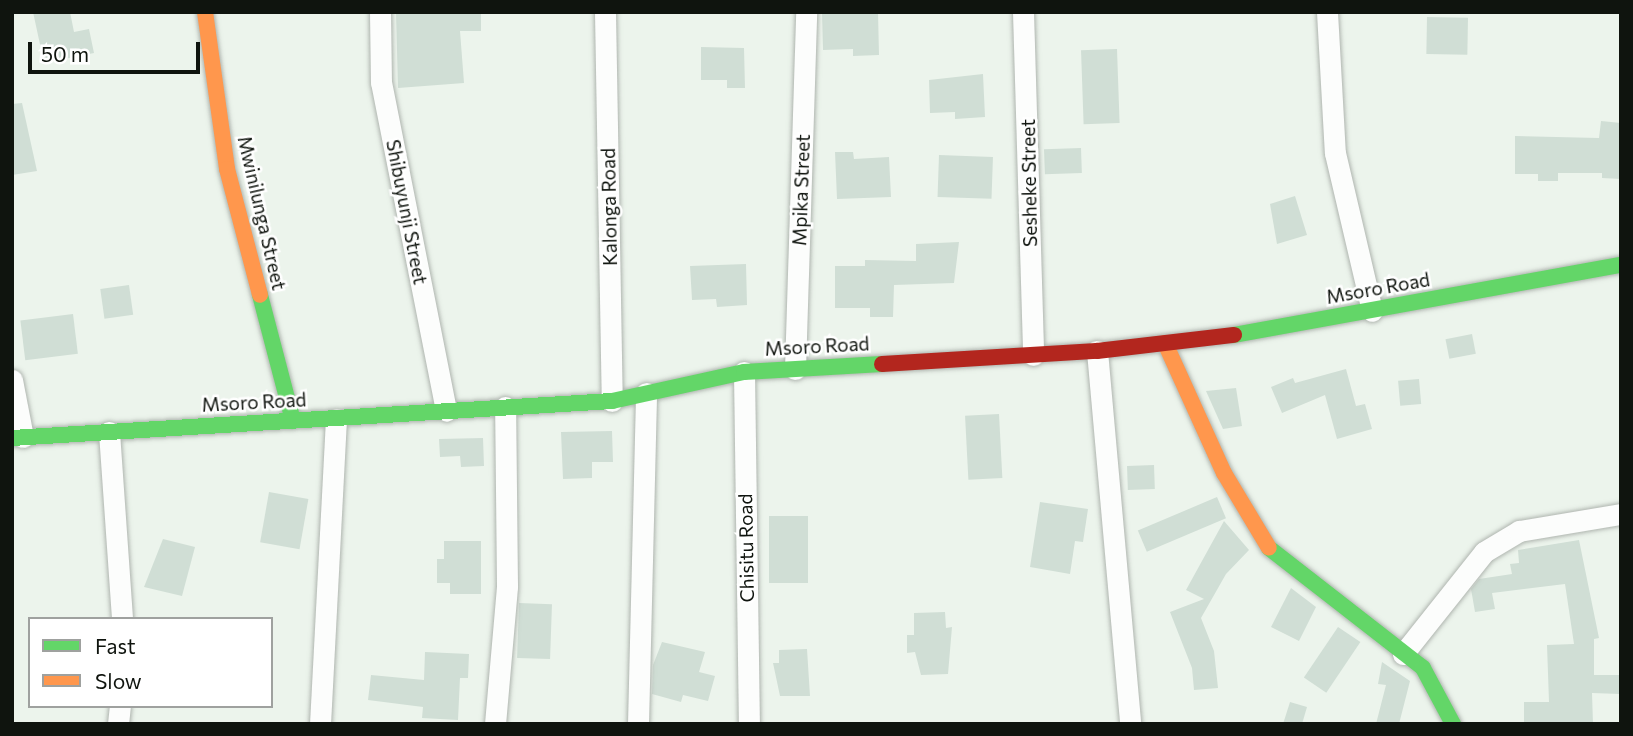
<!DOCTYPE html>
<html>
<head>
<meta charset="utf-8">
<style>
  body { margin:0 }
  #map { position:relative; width:1633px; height:736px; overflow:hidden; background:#ecf4ec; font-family:Commissioner,sans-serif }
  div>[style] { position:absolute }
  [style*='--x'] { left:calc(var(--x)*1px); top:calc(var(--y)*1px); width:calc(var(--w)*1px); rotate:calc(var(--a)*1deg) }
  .building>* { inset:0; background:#d0ded5; transform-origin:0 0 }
  .roads { filter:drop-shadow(0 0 2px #afb5af) drop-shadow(0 0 2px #afb5af) }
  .street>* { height:21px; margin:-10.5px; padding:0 10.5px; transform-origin:10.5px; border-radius:10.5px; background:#fcfdfc }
  .fast>* { height:16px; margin:-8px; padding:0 8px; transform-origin:8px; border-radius:8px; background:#63d668 }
  .slow>* { height:16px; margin:-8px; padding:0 8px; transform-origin:8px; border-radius:8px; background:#ff974d }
  .jam>* { height:16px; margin:-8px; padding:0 8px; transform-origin:8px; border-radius:8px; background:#b3261e }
  span { translate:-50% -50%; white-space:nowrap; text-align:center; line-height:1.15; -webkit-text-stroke:5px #fff; paint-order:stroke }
  .street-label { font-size:19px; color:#0f140e }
  .frame { position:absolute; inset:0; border:14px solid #0f140e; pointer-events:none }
  .legend { position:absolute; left:28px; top:617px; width:245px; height:91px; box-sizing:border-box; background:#fff; border:2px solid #9fa19f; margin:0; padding:9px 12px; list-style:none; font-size:21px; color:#0f140e }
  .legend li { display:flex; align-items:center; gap:14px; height:35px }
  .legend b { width:35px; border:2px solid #9fa19f }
  .scale { position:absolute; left:28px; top:42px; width:172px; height:32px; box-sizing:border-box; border:4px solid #0f140e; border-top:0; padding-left:9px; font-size:21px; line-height:24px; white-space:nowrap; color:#0f140e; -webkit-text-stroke:5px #fff; paint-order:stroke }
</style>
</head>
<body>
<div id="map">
  <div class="building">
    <i style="clip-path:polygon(33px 12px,70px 12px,74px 32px,89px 29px,94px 53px,44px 63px)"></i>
    <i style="clip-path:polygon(396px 12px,481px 12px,481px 31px,460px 31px,464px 83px,398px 88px)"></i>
    <i style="clip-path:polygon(822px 12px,878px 12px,879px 55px,853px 56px,853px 49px,823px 50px)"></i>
    <i style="left:1427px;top:17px;width:41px;height:37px;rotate:1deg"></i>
    <i style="clip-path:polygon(701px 47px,744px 48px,745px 88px,727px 88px,727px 80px,701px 80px)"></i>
    <i style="left:1117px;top:49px;width:74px;height:36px;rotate:88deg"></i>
    <i style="clip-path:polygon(983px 74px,985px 117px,955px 119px,955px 112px,930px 113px,929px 80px)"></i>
    <i style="clip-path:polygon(22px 103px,37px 171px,12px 175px,12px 104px)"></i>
    <i style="clip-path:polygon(1601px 121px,1621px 123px,1621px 179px,1602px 178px,1602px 173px,1558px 173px,1558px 181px,1538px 181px,1538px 174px,1515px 174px,1515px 136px,1599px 138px)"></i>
    <i style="left:1081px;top:148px;width:25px;height:37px;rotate:88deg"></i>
    <i style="clip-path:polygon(835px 152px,853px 152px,854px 159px,889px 157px,891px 197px,837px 199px)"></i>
    <i style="left:939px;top:155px;width:54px;height:42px;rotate:2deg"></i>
    <i style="clip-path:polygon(1295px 196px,1307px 235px,1277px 244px,1270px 204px)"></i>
    <i style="clip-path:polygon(959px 242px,954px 283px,894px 285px,893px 317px,870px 317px,870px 308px,835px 308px,835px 266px,865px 266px,865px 260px,916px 261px,916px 244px)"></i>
    <i style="clip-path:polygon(746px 264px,747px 305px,717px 307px,716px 299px,692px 300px,690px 266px)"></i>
    <i style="left:129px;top:285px;width:30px;height:29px;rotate:82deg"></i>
    <i style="left:73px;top:314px;width:40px;height:53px;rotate:83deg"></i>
    <i style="left:1472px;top:334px;width:20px;height:27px;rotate:79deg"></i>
    <i style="clip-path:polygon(1346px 369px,1356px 406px,1365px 404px,1372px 429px,1337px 439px,1325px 395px,1282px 413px,1271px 387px,1293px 378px,1295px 383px)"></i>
    <i style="left:1419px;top:379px;width:25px;height:21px;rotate:85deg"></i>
    <i style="clip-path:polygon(1236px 388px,1242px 426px,1223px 429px,1206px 391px)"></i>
    <i style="left:999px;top:414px;width:64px;height:34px;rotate:87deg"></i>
    <i style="clip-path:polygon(612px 431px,613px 462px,592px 462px,592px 478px,563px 479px,561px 432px)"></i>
    <i style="clip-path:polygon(483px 438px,484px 466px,461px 467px,460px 456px,440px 457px,439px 439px)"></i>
    <i style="left:1154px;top:465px;width:24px;height:27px;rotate:88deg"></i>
    <i style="left:269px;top:492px;width:40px;height:51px;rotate:10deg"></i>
    <i style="left:1217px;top:497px;width:23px;height:86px;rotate:67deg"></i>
    <i style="clip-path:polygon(1040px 502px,1088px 509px,1083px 542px,1075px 541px,1070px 574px,1030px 567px)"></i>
    <i style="left:769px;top:516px;width:39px;height:67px"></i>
    <i style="clip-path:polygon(1224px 521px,1249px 550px,1226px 574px,1201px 618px,1214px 651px,1218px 688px,1194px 690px,1192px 668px,1170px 612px,1204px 599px,1186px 590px)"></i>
    <i style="clip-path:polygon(163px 539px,195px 547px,182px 596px,144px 587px)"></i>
    <i style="clip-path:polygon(1579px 540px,1599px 638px,1594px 639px,1594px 675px,1620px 675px,1620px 694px,1592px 693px,1593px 724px,1524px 724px,1524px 702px,1549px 702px,1547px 645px,1574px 644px,1565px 584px,1492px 593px,1495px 609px,1475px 612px,1471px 589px,1479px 579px,1512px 574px,1510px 564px,1519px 563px,1518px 550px)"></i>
    <i style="clip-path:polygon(444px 541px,481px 541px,481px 594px,450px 594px,450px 583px,437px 583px,437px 559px,444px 559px)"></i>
    <i style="clip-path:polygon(1291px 588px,1316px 607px,1299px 641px,1271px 627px)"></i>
    <i style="left:519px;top:603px;width:33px;height:55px;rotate:2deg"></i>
    <i style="clip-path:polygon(945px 612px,946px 628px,952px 627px,948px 674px,921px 675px,915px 652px,907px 653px,907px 635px,914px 635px,914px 613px)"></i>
    <i style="left:1338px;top:627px;width:27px;height:61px;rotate:34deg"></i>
    <i style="clip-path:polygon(662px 642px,705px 652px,699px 672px,715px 676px,708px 701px,683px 695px,681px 702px,652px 694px,653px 665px)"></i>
    <i style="clip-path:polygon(807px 649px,810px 696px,780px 696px,773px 663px,779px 663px,779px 650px)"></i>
    <i style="clip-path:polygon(425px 652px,469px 654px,468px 678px,460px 678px,458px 720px,422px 718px,423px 707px,368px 700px,371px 675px,424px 680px)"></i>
    <i style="clip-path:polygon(1382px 662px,1410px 681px,1399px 724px,1376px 724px,1386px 685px,1378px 684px)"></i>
    <i style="clip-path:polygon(1290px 702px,1307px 707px,1302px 724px,1283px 724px)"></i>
  </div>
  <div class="roads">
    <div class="street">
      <i style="--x:380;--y:12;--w:70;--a:89.2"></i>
      <i style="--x:381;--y:82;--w:335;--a:78.8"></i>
      <i style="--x:605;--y:12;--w:389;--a:89"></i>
      <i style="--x:1023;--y:12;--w:343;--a:88.3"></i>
      <i style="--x:1327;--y:12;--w:141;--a:86.8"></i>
      <i style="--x:1335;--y:153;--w:162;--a:76.8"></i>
      <i style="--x:1097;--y:351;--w:374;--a:84.9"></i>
      <i style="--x:795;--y:369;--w:357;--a:-88.2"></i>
      <i style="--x:744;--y:372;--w:352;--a:89.2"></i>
      <i style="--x:12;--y:380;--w:58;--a:79.1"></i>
      <i style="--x:109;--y:432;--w:187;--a:86"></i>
      <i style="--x:1403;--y:654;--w:130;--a:-51.5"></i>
      <i style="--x:1484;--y:552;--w:41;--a:-31"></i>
      <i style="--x:1519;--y:531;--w:103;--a:-9.5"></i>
      <i style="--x:118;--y:724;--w:18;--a:-84"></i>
      <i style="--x:320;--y:724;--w:305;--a:-87"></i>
      <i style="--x:495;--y:724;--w:139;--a:-85"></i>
      <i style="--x:507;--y:586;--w:179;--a:-90.6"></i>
      <i style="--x:638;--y:724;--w:331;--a:-88.6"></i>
    </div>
    <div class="fast">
      <i style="--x:260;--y:295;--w:130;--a:75.3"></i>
      <i style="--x:1234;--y:335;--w:393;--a:-10.3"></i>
      <i style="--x:12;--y:438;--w:601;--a:-3.53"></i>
      <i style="--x:612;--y:401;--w:135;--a:-12.4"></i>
      <i style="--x:744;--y:372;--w:138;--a:-3.3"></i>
      <i style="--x:1269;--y:548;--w:195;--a:37.9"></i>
      <i style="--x:1423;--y:668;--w:64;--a:61.8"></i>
    </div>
    <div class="slow">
      <i style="--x:205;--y:12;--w:159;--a:82"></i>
      <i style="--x:227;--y:169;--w:130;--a:75.3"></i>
      <i style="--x:1165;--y:343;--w:143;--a:65.6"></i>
      <i style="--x:1224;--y:473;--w:87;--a:59"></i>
    </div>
    <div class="jam">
      <i style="--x:882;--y:364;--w:215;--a:-3.5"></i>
      <i style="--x:1097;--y:351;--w:138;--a:-6.7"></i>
    </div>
  </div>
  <div class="street-label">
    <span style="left:1029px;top:183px;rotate:-91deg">Sesheke Street</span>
    <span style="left:801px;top:190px;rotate:-88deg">Mpika Street</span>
    <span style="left:609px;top:207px;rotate:-91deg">Kalonga Road</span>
    <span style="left:407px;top:212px;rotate:79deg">Shibuyunji Street</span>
    <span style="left:262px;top:213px;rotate:77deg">Mwinilunga Street</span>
    <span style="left:1378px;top:288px;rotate:-10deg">Msoro Road</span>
    <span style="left:817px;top:346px;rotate:-3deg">Msoro Road</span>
    <span style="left:254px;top:402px;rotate:-3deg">Msoro Road</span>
    <span style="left:746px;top:548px;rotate:-91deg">Chisitu Road</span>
  </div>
  <div class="frame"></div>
  <ul class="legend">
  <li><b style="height:9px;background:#63d668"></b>Fast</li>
  <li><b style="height:9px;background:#ff974d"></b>Slow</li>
  </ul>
  <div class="scale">50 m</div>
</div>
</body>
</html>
